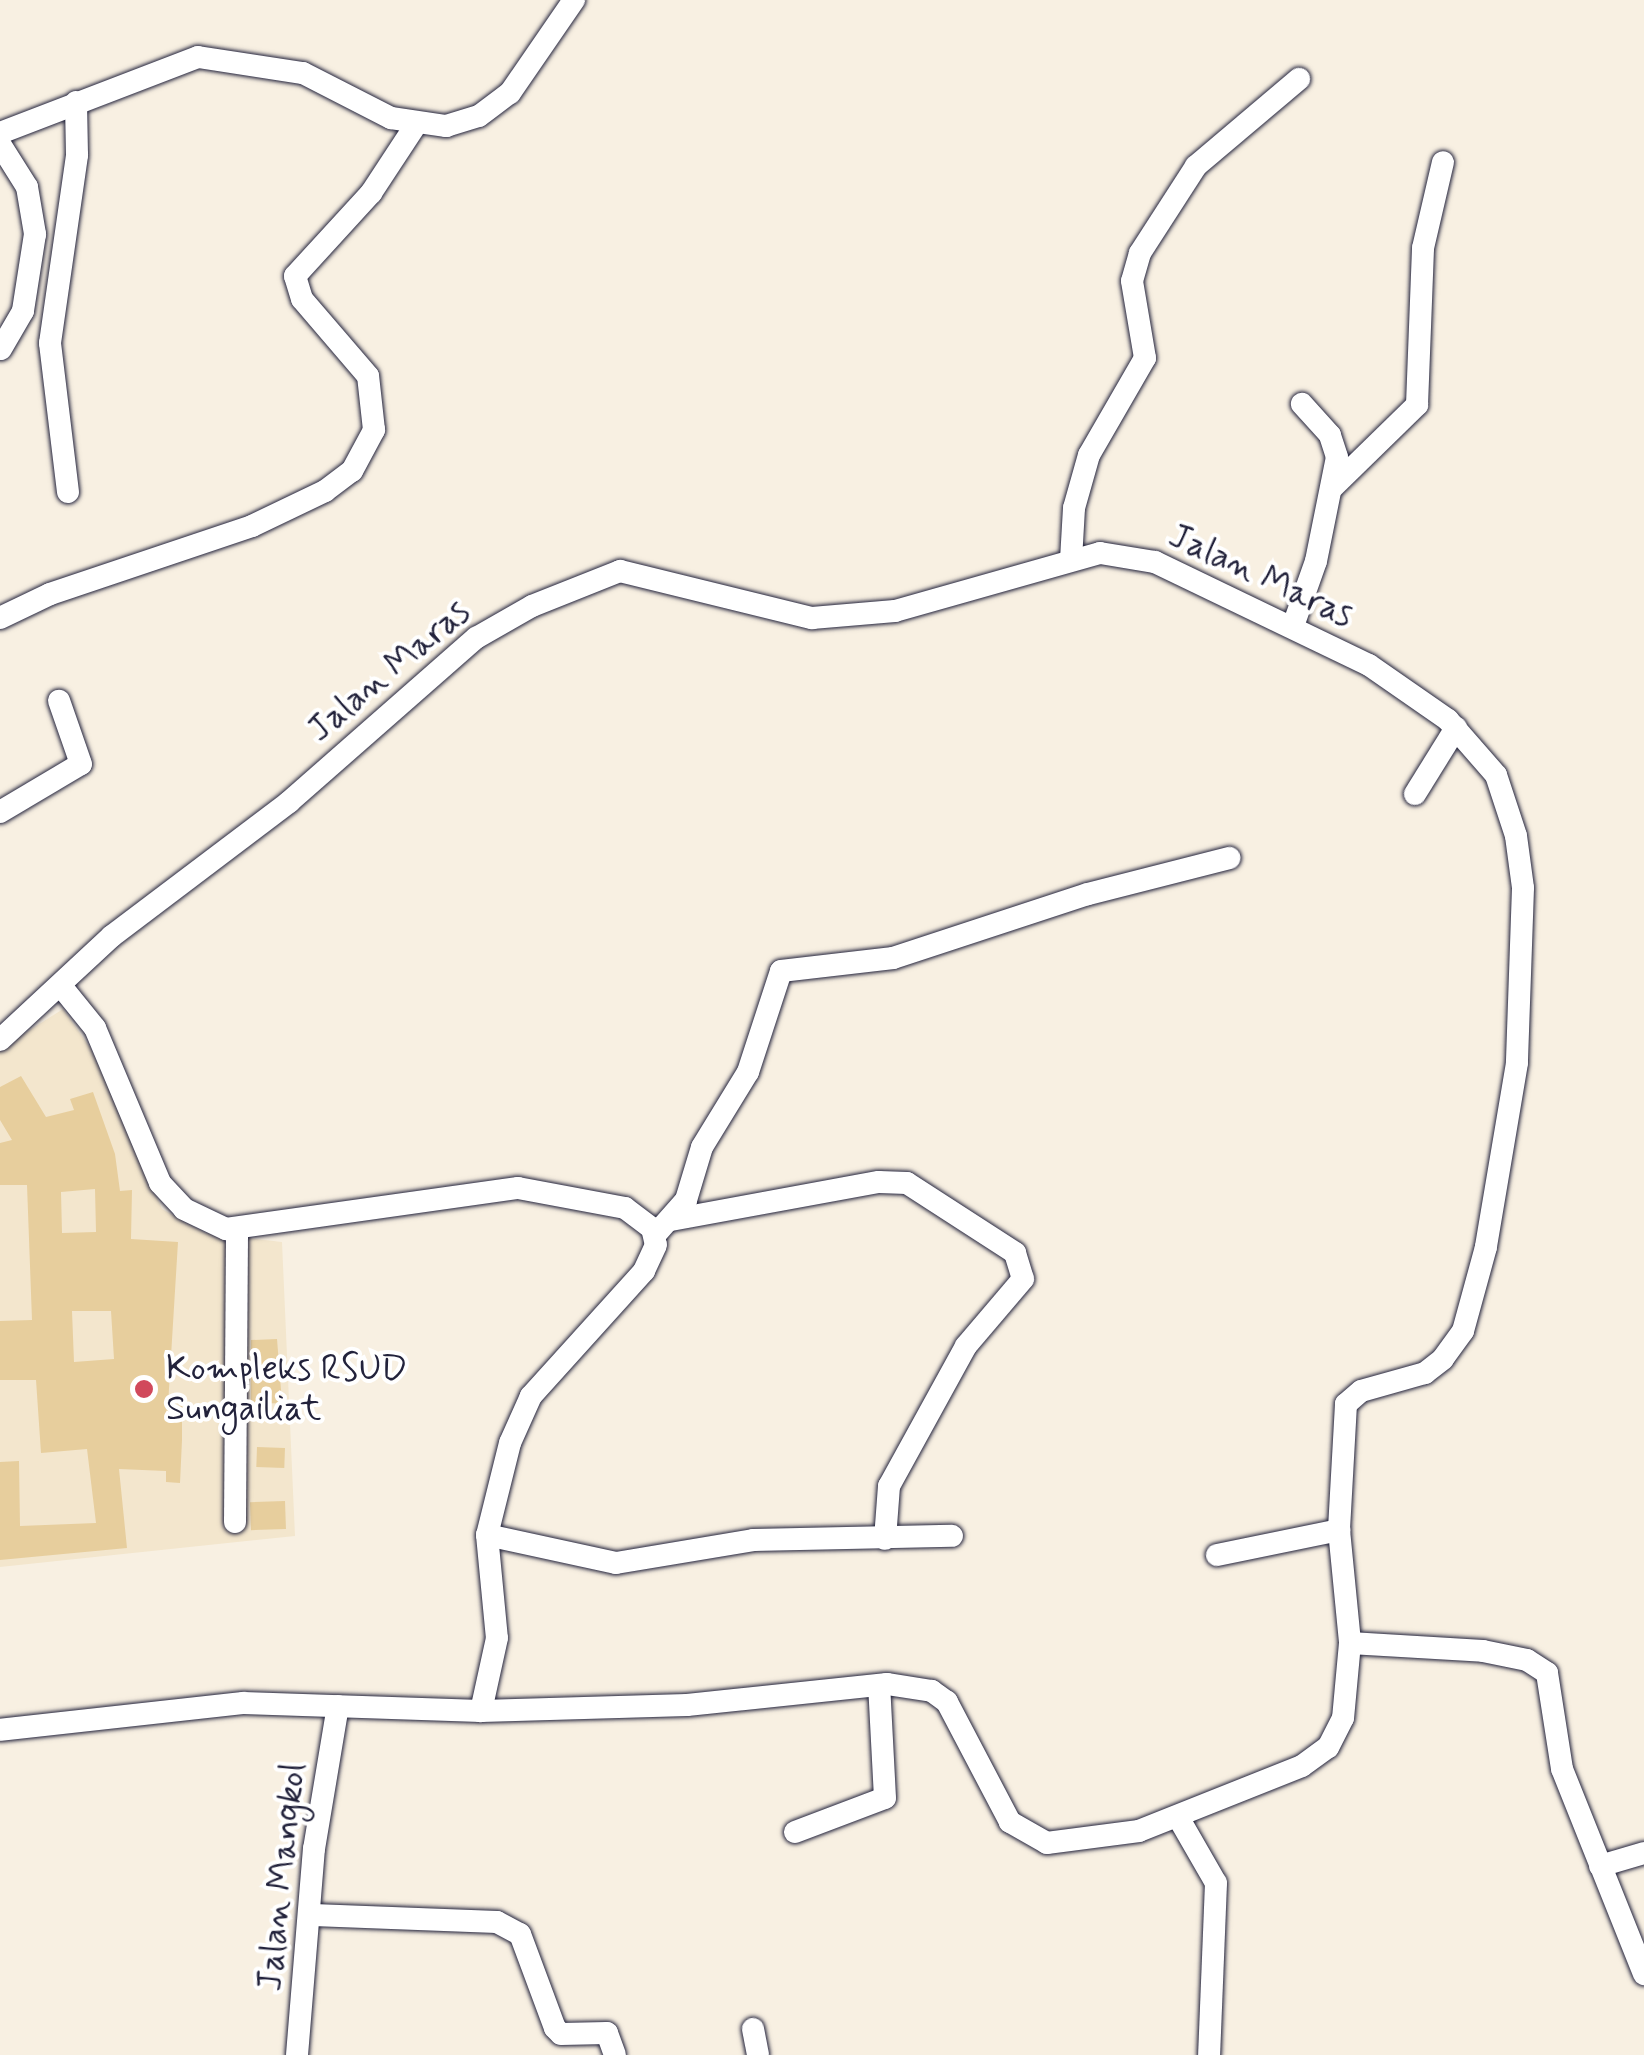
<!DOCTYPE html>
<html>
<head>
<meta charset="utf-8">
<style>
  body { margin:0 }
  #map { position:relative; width:1644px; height:2055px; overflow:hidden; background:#f8f0e2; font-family:Mynerve,sans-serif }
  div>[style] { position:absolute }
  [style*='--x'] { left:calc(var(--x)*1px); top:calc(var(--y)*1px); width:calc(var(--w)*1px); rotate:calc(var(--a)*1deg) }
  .built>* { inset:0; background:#f3e6cd }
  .building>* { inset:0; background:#e7ce9d; transform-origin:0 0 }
  .roads { filter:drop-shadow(0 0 2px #22223b) drop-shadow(0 0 2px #22223b) }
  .street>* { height:22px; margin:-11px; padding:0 11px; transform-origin:11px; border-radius:11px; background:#fff }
  .dots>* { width:28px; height:28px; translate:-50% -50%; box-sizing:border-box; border:5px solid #fff; border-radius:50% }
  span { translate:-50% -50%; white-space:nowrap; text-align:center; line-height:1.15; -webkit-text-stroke:8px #fff; paint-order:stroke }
  .street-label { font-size:35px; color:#22223b }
  .poi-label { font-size:35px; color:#22223b }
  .left { translate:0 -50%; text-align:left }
</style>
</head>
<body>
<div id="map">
  <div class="built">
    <i style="clip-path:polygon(63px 1009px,91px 1049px,162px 1209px,205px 1233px,282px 1242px,295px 1536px,0 1567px,0 1049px)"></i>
  </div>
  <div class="building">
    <i style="clip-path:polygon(evenodd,21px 1076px,46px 1117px,74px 1110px,70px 1099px,93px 1092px,115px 1154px,120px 1191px,132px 1190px,131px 1239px,178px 1242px,168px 1405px,182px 1406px,182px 1440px,180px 1483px,166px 1482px,166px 1471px,119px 1469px,127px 1548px,0 1560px,0 1462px,19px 1461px,20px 1526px,96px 1523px,87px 1449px,41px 1453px,36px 1380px,0 1380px,0 1321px,32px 1320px,27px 1185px,0 1185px,0 1143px,12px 1140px,0 1120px,0 1087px,21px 1076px,95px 1189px,96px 1232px,62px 1233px,61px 1192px,95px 1189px,21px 1076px,72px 1311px,111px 1311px,114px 1359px,74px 1362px,72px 1311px)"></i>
    <i style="clip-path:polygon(277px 1339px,282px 1403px,251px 1404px,251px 1340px)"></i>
    <i style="left:257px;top:1447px;width:28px;height:20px;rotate:2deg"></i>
    <i style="left:285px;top:1501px;width:28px;height:35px;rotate:88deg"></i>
  </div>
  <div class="roads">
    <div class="street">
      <i style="--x:0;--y:133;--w:212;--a:-21"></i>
      <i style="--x:198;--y:57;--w:106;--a:8.7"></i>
      <i style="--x:303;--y:73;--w:99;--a:27.1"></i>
      <i style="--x:391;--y:118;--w:56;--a:8.3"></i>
      <i style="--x:446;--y:126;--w:34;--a:-17"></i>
      <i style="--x:479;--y:116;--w:39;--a:-37"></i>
      <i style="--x:510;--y:93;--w:113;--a:-55.5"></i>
      <i style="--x:0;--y:144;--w:51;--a:57.9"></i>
      <i style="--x:27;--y:187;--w:48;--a:80.3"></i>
      <i style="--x:35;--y:234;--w:78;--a:98.9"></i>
      <i style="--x:23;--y:311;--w:44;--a:120.1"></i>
      <i style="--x:1332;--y:488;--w:119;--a:-44.3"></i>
      <i style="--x:1417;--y:405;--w:157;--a:-87.8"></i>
      <i style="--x:1423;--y:248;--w:88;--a:-76.9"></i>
      <i style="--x:68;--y:492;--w:150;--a:-96.9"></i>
      <i style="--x:50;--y:343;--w:190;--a:-81.8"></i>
      <i style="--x:77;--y:155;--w:53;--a:-91.1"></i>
      <i style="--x:1071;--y:560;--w:52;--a:-86.7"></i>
      <i style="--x:1074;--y:508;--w:55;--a:-74.2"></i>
      <i style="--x:1089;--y:455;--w:112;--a:-60"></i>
      <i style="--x:1145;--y:358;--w:78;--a:-99.6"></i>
      <i style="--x:1132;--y:281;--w:29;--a:-74"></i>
      <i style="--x:1140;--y:253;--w:103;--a:-57.2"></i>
      <i style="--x:1196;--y:166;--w:135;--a:-40.2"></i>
      <i style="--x:0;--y:618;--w:55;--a:-25.6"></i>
      <i style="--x:50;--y:594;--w:213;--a:-18.6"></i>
      <i style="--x:252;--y:526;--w:81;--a:-25.6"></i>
      <i style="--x:325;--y:491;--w:34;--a:-37"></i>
      <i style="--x:352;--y:471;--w:47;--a:-61.8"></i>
      <i style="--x:374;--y:430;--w:54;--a:-96.3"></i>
      <i style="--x:368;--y:376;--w:101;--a:-130.6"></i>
      <i style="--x:302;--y:299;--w:24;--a:-107"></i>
      <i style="--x:295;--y:276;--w:113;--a:-47.5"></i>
      <i style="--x:371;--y:193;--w:80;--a:-56.7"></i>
      <i style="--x:1293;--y:626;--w:69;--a:-70.5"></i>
      <i style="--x:1316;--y:561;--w:106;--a:-78.6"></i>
      <i style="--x:1337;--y:457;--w:23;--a:-108"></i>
      <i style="--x:1330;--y:435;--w:42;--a:-132.1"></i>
      <i style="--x:1415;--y:794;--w:78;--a:-58.2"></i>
      <i style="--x:0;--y:812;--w:94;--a:-30.7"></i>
      <i style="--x:81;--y:764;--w:67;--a:-109.2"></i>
      <i style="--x:61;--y:986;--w:54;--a:51"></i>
      <i style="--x:95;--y:1028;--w:168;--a:67.2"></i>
      <i style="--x:160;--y:1183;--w:35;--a:47"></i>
      <i style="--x:184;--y:1209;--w:47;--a:25.5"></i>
      <i style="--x:226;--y:1229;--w:295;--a:-8"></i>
      <i style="--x:518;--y:1188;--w:109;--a:10.6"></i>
      <i style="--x:625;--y:1208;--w:34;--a:37"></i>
      <i style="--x:652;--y:1228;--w:17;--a:77"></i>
      <i style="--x:656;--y:1245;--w:29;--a:115"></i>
      <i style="--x:644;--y:1271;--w:169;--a:132.1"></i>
      <i style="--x:531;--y:1396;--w:51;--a:114.1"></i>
      <i style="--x:510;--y:1443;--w:95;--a:104"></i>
      <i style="--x:487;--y:1535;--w:103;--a:84.5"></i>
      <i style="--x:497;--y:1638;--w:75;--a:102.4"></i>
      <i style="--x:0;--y:1040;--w:153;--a:-42.9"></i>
      <i style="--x:112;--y:936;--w:222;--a:-37.1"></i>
      <i style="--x:289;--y:802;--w:249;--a:-41.3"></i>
      <i style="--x:476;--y:638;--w:64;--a:-29.7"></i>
      <i style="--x:532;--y:606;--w:95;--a:-21.7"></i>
      <i style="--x:620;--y:571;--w:198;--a:13.8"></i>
      <i style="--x:812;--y:618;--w:83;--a:-4.8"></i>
      <i style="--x:895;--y:611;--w:213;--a:-15.8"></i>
      <i style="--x:1100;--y:553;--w:56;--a:9.3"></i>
      <i style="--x:1155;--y:562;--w:237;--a:25.7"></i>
      <i style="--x:1369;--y:665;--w:96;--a:34.8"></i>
      <i style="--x:1448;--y:720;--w:73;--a:48.9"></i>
      <i style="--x:1496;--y:775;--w:64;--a:71.8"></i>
      <i style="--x:1516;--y:836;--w:52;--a:82.3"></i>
      <i style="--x:1523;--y:888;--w:175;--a:92"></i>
      <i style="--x:1517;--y:1063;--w:187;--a:99.6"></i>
      <i style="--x:1486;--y:1247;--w:87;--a:105.3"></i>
      <i style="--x:1463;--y:1331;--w:34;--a:126"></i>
      <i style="--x:1443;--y:1359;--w:23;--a:142"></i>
      <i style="--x:1425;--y:1373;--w:66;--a:164.3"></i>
      <i style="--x:1361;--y:1391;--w:20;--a:139"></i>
      <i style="--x:1346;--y:1404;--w:126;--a:93.2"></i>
      <i style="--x:1339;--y:1530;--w:114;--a:84.4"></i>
      <i style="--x:1350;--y:1643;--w:75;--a:95.3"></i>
      <i style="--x:1343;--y:1718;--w:33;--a:117"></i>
      <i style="--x:1328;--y:1747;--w:32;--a:144"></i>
      <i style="--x:1302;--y:1766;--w:175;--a:158.3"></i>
      <i style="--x:1139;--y:1831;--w:93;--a:172.6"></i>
      <i style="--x:1047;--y:1843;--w:43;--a:-150.4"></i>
      <i style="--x:1010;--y:1822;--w:136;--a:-117.7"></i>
      <i style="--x:947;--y:1702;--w:19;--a:-144"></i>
      <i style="--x:932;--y:1691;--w:46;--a:-171.2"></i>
      <i style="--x:887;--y:1684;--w:201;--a:174"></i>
      <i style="--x:687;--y:1705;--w:206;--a:178.3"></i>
      <i style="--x:481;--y:1711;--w:238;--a:-178.1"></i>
      <i style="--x:243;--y:1703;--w:244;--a:173.7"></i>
      <i style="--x:671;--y:1220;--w:211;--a:-10.4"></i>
      <i style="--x:879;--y:1182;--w:28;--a:2"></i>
      <i style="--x:907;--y:1183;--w:129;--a:32.9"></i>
      <i style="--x:1015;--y:1253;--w:27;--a:73"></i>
      <i style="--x:1023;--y:1279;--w:88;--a:130.4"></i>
      <i style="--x:966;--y:1346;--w:160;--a:118.8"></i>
      <i style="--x:889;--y:1486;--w:53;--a:94.3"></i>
      <i style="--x:655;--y:1235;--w:47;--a:-48.5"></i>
      <i style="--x:686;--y:1200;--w:55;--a:-73.2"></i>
      <i style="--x:702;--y:1147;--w:88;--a:-58.5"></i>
      <i style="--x:748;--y:1072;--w:106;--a:-71.9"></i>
      <i style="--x:781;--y:971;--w:113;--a:-6.6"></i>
      <i style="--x:893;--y:958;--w:205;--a:-18.2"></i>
      <i style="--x:1088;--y:894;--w:146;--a:-14.3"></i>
      <i style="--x:235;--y:1522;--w:291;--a:-89.6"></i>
      <i style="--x:487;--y:1535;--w:132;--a:12.2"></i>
      <i style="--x:616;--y:1563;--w:139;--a:-9.5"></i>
      <i style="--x:753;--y:1540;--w:199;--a:-1.2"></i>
      <i style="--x:1217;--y:1555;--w:125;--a:-11.6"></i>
      <i style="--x:1350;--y:1643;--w:133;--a:3.4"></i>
      <i style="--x:1483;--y:1651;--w:45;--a:11.6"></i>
      <i style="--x:1527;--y:1660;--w:24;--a:33"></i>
      <i style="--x:1547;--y:1673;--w:97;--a:81.1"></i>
      <i style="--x:1562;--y:1769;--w:221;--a:68.2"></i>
      <i style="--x:1178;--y:1817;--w:76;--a:60.1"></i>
      <i style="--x:1216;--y:1883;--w:172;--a:92.3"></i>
      <i style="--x:795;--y:1832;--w:96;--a:-20.7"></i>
      <i style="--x:885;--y:1798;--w:113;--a:-93"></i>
      <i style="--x:1600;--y:1866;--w:46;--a:-16.5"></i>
      <i style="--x:313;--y:1915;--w:184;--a:2.2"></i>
      <i style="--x:497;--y:1922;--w:26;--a:28"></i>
      <i style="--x:520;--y:1934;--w:100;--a:69.6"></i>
      <i style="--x:555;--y:2028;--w:8;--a:45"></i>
      <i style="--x:561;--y:2034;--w:46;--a:-1.2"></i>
      <i style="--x:607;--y:2033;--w:23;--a:70"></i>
      <i style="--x:753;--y:2029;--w:26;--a:79"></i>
      <i style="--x:297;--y:2055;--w:207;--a:-85.3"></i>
      <i style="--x:314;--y:1849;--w:145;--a:-80.5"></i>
    </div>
  </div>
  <div class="dots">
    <i style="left:144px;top:1389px;background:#d1495b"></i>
  </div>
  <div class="street-label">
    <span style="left:1261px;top:576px;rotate:25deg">Jalan Maras</span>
    <span style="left:389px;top:671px;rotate:-40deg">Jalan Maras</span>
    <span style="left:282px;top:1877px;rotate:-84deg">Jalan Mangkol</span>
  </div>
  <div class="poi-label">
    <span class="left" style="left:166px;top:1389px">Kompleks RSUD<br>Sungailiat</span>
  </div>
</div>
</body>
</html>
